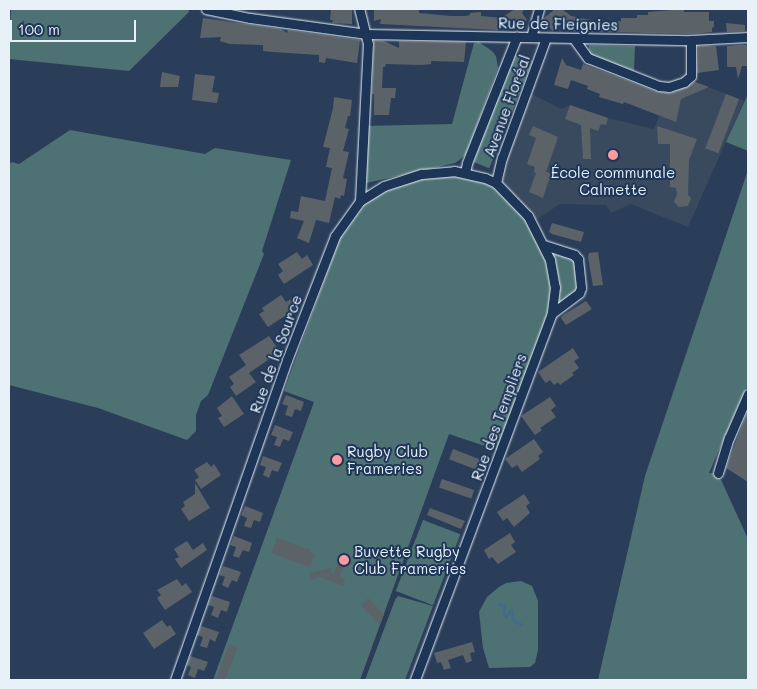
<!DOCTYPE html>
<html>
<head>
<meta charset="utf-8">
<style>
  body { margin:0 }
  #map { position:relative; width:757px; height:689px; overflow:hidden; background:#2a3e5a; font-family:Mali,sans-serif }
  div>[style] { position:absolute }
  [style*='--x'] { left:calc(var(--x)*1px); top:calc(var(--y)*1px); width:calc(var(--w)*1px); rotate:calc(var(--a)*1deg) }
  .built>* { inset:0; background:#39495e }
  .green>* { inset:0; background:#4e7274; transform-origin:0 0 }
  .stream>* { height:2.5px; margin:-1.25px; padding:0 1.25px; transform-origin:1.25px; border-radius:1.25px; background:#416c87 }
  .building>* { inset:0; background:#5c6368; transform-origin:0 0 }
  .roads { filter:drop-shadow(0 0 1px #e8f1f8) drop-shadow(0 0 1px #e8f1f8) }
  .minor>* { height:9px; margin:-4.5px; padding:0 4.5px; transform-origin:4.5px; border-radius:4.5px; background:#1d3557 }
  .dots>* { width:14px; height:14px; translate:-50% -50%; box-sizing:border-box; border:2px solid #1d3557; border-radius:50% }
  span { translate:-50% -50%; white-space:nowrap; text-align:center; line-height:1.15; -webkit-text-stroke:4px #1d3557; paint-order:stroke }
  .street-label { font-size:15px; color:#e8f1f8 }
  .poi-label { font-size:15px; color:#e8f1f8 }
  .left { translate:0 -50%; text-align:left }
  .frame { position:absolute; inset:0; border:10px solid #e8f1f8; pointer-events:none }
  .scale { position:absolute; left:10px; top:20px; width:126px; height:22px; box-sizing:border-box; border:2px solid #e8f1f8; border-top:0; padding-left:6px; font-size:15px; line-height:18px; white-space:nowrap; color:#e8f1f8; -webkit-text-stroke:4px #1d3557; paint-order:stroke }
</style>
</head>
<body>
<div id="map">
  <div class="built">
    <i style="clip-path:polygon(695px 82px,744px 101px,688px 227px,631px 204px,611px 213px,606px 205px,560px 204px,536px 220px,502px 181px,505px 164px,530px 93px,561px 109px,570px 105px,608px 118px,654px 129px,668px 93px)"></i>
  </div>
  <div class="green">
    <i style="clip-path:polygon(11px 9px,188px 9px,189px 12px,129px 71px,9px 59px)"></i>
    <i style="clip-path:polygon(479px 42px,492px 51px,496px 56px,498px 68px,466px 155px,455px 163px,362px 184px,364px 126px,452px 124px,474px 43px)"></i>
    <i style="clip-path:polygon(589px 45px,635px 46px,634px 71px,589px 54px)"></i>
    <i style="left:516px;top:54px;width:18px;height:116px;rotate:22deg"></i>
    <i style="clip-path:polygon(748px 94px,748px 151px,726px 142px)"></i>
    <i style="clip-path:polygon(70px 130px,205px 154px,215px 148px,291px 160px,262px 251px,264px 254px,208px 395px,201px 401px,196px 415px,196px 431px,187px 440px,98px 408px,9px 385px,9px 164px,12px 162px,19px 164px)"></i>
    <i style="clip-path:polygon(748px 170px,748px 384px,709px 473px,718px 473px,748px 539px,748px 680px,598px 680px,645px 476px)"></i>
    <i style="clip-path:polygon(437px 172px,485px 178px,528px 216px,544px 245px,574px 255px,581px 288px,552px 313px,500px 451px,449px 434px,360px 680px,213px 680px,314px 402px,284px 391px,339px 240px,373px 193px)"></i>
    <i style="left:423px;top:520px;width:40px;height:76px;rotate:21deg"></i>
    <i style="clip-path:polygon(521px 581px,532px 586px,538px 601px,538px 650px,535px 663px,530px 667px,489px 668px,483px 648px,479px 612px,487px 597px,499px 587px,506px 583px)"></i>
    <i style="clip-path:polygon(398px 596px,433px 606px,405px 680px,365px 680px,395px 600px)"></i>
  </div>
  <div class="stream">
    <i style="--x:499;--y:604;--w:5;--a:22"></i>
    <i style="--x:504;--y:606;--w:8;--a:90"></i>
    <i style="--x:504;--y:614;--w:3;--a:45"></i>
    <i style="--x:506;--y:616;--w:8;--a:-50"></i>
    <i style="--x:511;--y:610;--w:10;--a:73"></i>
    <i style="--x:514;--y:620;--w:8;--a:30"></i>
  </div>
  <div class="building">
    <i style="clip-path:polygon(331px 9px,352px 9px,352px 24px,332px 23px,333px 20px,330px 20px)"></i>
    <i style="clip-path:polygon(374px 9px,419px 10px,419px 13px,451px 16px,465px 16px,470px 15px,470px 13px,481px 12px,481px 16px,501px 18px,515px 9px,524px 9px,522px 13px,527px 20px,512px 30px,507px 23px,498px 30px,380px 24px,381px 19px,374px 21px)"></i>
    <i style="clip-path:polygon(555px 9px,562px 9px,571px 16px,601px 22px,616px 22px,621px 21px,621px 18px,637px 18px,637px 15px,648px 15px,648px 12px,684px 9px,684px 12px,709px 12px,709px 21px,714px 21px,714px 27px,712px 28px,712px 32px,691px 34px,568px 31px,569px 20px,552px 31px,543px 19px)"></i>
    <i style="clip-path:polygon(203px 18px,281px 29px,287px 33px,288px 30px,360px 40px,357px 63px,326px 58px,325px 63px,319px 62px,319px 55px,273px 52px,263px 51px,263px 45px,230px 44px,220px 41px,221px 37px,200px 38px)"></i>
    <i style="clip-path:polygon(726px 23px,745px 25px,745px 31px,727px 32px)"></i>
    <i style="clip-path:polygon(374px 40px,384px 41px,399px 48px,399px 41px,466px 42px,464px 62px,431px 61px,431px 64px,422px 65px,386px 64px,385px 67px,383px 67px,382px 88px,396px 88px,395px 98px,391px 98px,389px 115px,374px 115px,374px 94px,372px 94px)"></i>
    <i style="clip-path:polygon(739px 45px,748px 45px,748px 66px,742px 66px,738px 79px,736px 67px,727px 67px,727px 46px)"></i>
    <i style="clip-path:polygon(698px 46px,716px 46px,719px 70px,697px 73px)"></i>
    <i style="clip-path:polygon(562px 58px,566px 65px,581px 70px,583px 64px,658px 92px,671px 93px,695px 82px,709px 87px,681px 99px,676px 122px,624px 102px,623px 104px,599px 97px,600px 94px,587px 89px,588px 86px,571px 80px,568px 89px,554px 85px)"></i>
    <i style="clip-path:polygon(162px 72px,180px 76px,178px 87px,160px 87px)"></i>
    <i style="clip-path:polygon(195px 74px,215px 76px,212px 92px,219px 93px,217px 103px,192px 100px)"></i>
    <i style="left:726px;top:94px;width:14px;height:58px;rotate:21deg"></i>
    <i style="clip-path:polygon(334px 97px,352px 100px,350px 116px,348px 116px,345px 128px,349px 129px,343px 151px,349px 152px,343px 178px,347px 179px,344px 196px,341px 195px,340px 199px,335px 197px,329px 223px,316px 220px,309px 243px,297px 238px,304px 221px,290px 218px,291px 211px,298px 212px,301px 196px,325px 201px,332px 168px,326px 167px,330px 148px,323px 147px,333px 108px)"></i>
    <i style="clip-path:polygon(570px 105px,608px 118px,606px 125px,601px 124px,598px 131px,590px 128px,591px 159px,583px 159px,581px 125px,565px 119px)"></i>
    <i style="clip-path:polygon(533px 126px,558px 137px,546px 172px,551px 173px,543px 198px,529px 192px,536px 173px,534px 172px,535px 167px,527px 164px,536px 138px,529px 135px)"></i>
    <i style="clip-path:polygon(657px 126px,697px 139px,689px 160px,688px 195px,691px 198px,688px 206px,679px 207px,674px 202px,677px 194px,676px 188px,670px 187px,670px 144px,658px 144px)"></i>
    <i style="clip-path:polygon(552px 223px,584px 232px,581px 242px,552px 234px,549px 232px)"></i>
    <i style="clip-path:polygon(297px 252px,302px 259px,307px 255px,313px 265px,284px 284px,278px 275px,283px 271px,278px 264px)"></i>
    <i style="clip-path:polygon(598px 252px,603px 285px,593px 286px,588px 257px,589px 253px)"></i>
    <i style="clip-path:polygon(281px 295px,286px 302px,291px 299px,297px 308px,268px 327px,259px 314px,264px 311px,262px 308px)"></i>
    <i style="clip-path:polygon(586px 301px,592px 309px,566px 325px,561px 318px,563px 315px)"></i>
    <i style="clip-path:polygon(269px 336px,280px 352px,249px 373px,256px 382px,236px 396px,230px 387px,234px 384px,229px 377px,246px 365px,239px 355px)"></i>
    <i style="clip-path:polygon(573px 348px,579px 358px,574px 361px,579px 368px,572px 373px,574px 375px,560px 385px,558px 382px,554px 385px,550px 380px,546px 383px,544px 381px,538px 372px)"></i>
    <i style="clip-path:polygon(286px 395px,304px 402px,301px 411px,295px 409px,292px 417px,285px 415px,288px 406px,282px 404px)"></i>
    <i style="clip-path:polygon(232px 396px,244px 414px,224px 427px,218px 418px,222px 416px,217px 408px)"></i>
    <i style="clip-path:polygon(550px 397px,556px 406px,551px 410px,556px 417px,540px 428px,542px 430px,535px 435px,521px 416px)"></i>
    <i style="clip-path:polygon(748px 409px,748px 482px,726px 468px)"></i>
    <i style="clip-path:polygon(275px 425px,293px 432px,289px 441px,283px 439px,280px 447px,274px 445px,277px 437px,271px 435px)"></i>
    <i style="clip-path:polygon(534px 439px,543px 452px,538px 456px,540px 459px,522px 472px,517px 465px,512px 468px,505px 459px)"></i>
    <i style="left:453px;top:449px;width:34px;height:11px;rotate:21deg"></i>
    <i style="clip-path:polygon(263px 456px,282px 463px,278px 472px,272px 470px,269px 478px,263px 475px,266px 467px,260px 465px)"></i>
    <i style="clip-path:polygon(207px 462px,211px 467px,214px 464px,221px 475px,201px 489px,195px 480px,199px 477px,194px 470px)"></i>
    <i style="left:442px;top:479px;width:34px;height:9px;rotate:19deg"></i>
    <i style="clip-path:polygon(195px 483px,210px 508px,189px 521px,181px 509px,185px 506px,183px 502px,195px 494px)"></i>
    <i style="clip-path:polygon(524px 494px,530px 503px,526px 506px,530px 513px,514px 527px,507px 518px,503px 521px,497px 512px)"></i>
    <i style="clip-path:polygon(245px 506px,263px 513px,260px 522px,254px 520px,251px 528px,244px 526px,247px 518px,241px 515px)"></i>
    <i style="clip-path:polygon(430px 508px,465px 521px,461px 529px,427px 515px)"></i>
    <i style="clip-path:polygon(510px 533px,515px 542px,511px 545px,516px 552px,498px 564px,492px 557px,489px 559px,484px 550px)"></i>
    <i style="clip-path:polygon(234px 536px,252px 543px,249px 552px,243px 550px,239px 558px,233px 556px,236px 547px,230px 545px)"></i>
    <i style="clip-path:polygon(277px 538px,311px 550px,310px 552px,315px 554px,310px 567px,271px 553px)"></i>
    <i style="clip-path:polygon(187px 541px,193px 550px,203px 543px,207px 550px,181px 568px,175px 559px,179px 557px,174px 549px)"></i>
    <i style="left:342px;top:556px;width:7px;height:19px;rotate:27deg"></i>
    <i style="clip-path:polygon(223px 566px,241px 572px,237px 582px,232px 580px,228px 588px,222px 585px,225px 577px,219px 575px)"></i>
    <i style="clip-path:polygon(331px 568px,331px 573px,345px 578px,343px 586px,320px 577px,311px 580px,309px 573px)"></i>
    <i style="clip-path:polygon(177px 579px,182px 586px,186px 583px,192px 592px,165px 610px,157px 598px,161px 595px,157px 590px)"></i>
    <i style="clip-path:polygon(212px 596px,230px 602px,227px 612px,221px 610px,218px 618px,211px 615px,214px 607px,208px 605px)"></i>
    <i style="clip-path:polygon(368px 598px,384px 614px,380px 625px,361px 606px)"></i>
    <i style="clip-path:polygon(162px 620px,167px 627px,170px 625px,176px 634px,154px 649px,143px 633px)"></i>
    <i style="clip-path:polygon(201px 626px,219px 632px,215px 642px,210px 639px,207px 648px,200px 646px,203px 637px,197px 635px)"></i>
    <i style="clip-path:polygon(472px 642px,475px 652px,470px 653px,472px 661px,466px 663px,463px 655px,448px 660px,451px 668px,444px 670px,441px 662px,437px 663px,434px 653px)"></i>
    <i style="clip-path:polygon(229px 644px,238px 647px,225px 680px,216px 680px)"></i>
    <i style="clip-path:polygon(190px 656px,208px 662px,204px 671px,198px 669px,195px 678px,188px 675px,191px 667px,187px 665px)"></i>
  </div>
  <div class="roads">
    <div class="minor">
      <i style="--x:206;--y:9;--w:45;--a:11.6"></i>
      <i style="--x:250;--y:18;--w:118;--a:7.8"></i>
      <i style="--x:367;--y:34;--w:324;--a:1.1"></i>
      <i style="--x:691;--y:40;--w:57;--a:-3"></i>
      <i style="--x:531;--y:37;--w:29;--a:-74"></i>
      <i style="--x:574;--y:39;--w:24;--a:54"></i>
      <i style="--x:588;--y:58;--w:76;--a:21.5"></i>
      <i style="--x:659;--y:86;--w:10;--a:6"></i>
      <i style="--x:669;--y:87;--w:16;--a:-18"></i>
      <i style="--x:684;--y:82;--w:9;--a:-41"></i>
      <i style="--x:691;--y:76;--w:36;--a:-90"></i>
      <i style="--x:465;--y:172;--w:9;--a:-77"></i>
      <i style="--x:467;--y:163;--w:136;--a:-68.5"></i>
      <i style="--x:496;--y:183;--w:26;--a:-77"></i>
      <i style="--x:502;--y:158;--w:128;--a:-69.9"></i>
      <i style="--x:360;--y:201;--w:28;--a:-32"></i>
      <i style="--x:384;--y:186;--w:40;--a:-18"></i>
      <i style="--x:422;--y:174;--w:32;--a:-5"></i>
      <i style="--x:454;--y:171;--w:32;--a:13"></i>
      <i style="--x:485;--y:178;--w:12;--a:24"></i>
      <i style="--x:496;--y:183;--w:46;--a:45.9"></i>
      <i style="--x:528;--y:216;--w:49;--a:63.4"></i>
      <i style="--x:550;--y:260;--w:27;--a:80"></i>
      <i style="--x:555;--y:287;--w:26;--a:97"></i>
      <i style="--x:552;--y:313;--w:392;--a:110.5"></i>
      <i style="--x:544;--y:245;--w:32;--a:18"></i>
      <i style="--x:574;--y:255;--w:6;--a:45"></i>
      <i style="--x:578;--y:259;--w:29;--a:84"></i>
      <i style="--x:581;--y:288;--w:5;--a:112"></i>
      <i style="--x:579;--y:293;--w:34;--a:143"></i>
      <i style="--x:718;--y:473;--w:37;--a:-73"></i>
      <i style="--x:729;--y:438;--w:48;--a:-66.6"></i>
      <i style="--x:175;--y:680;--w:339;--a:-70.7"></i>
      <i style="--x:287;--y:360;--w:133;--a:-68.8"></i>
      <i style="--x:335;--y:236;--w:43;--a:-54.5"></i>
      <i style="--x:360;--y:201;--w:157;--a:-87.1"></i>
      <i style="--x:368;--y:44;--w:36;--a:-104"></i>
    </div>
  </div>
  <div class="dots">
    <i style="left:613px;top:155px;background:#ff9aa2"></i>
    <i style="left:337px;top:460px;background:#ff9aa2"></i>
    <i style="left:344px;top:560px;background:#ff9aa2"></i>
  </div>
  <div class="street-label">
    <span style="left:558px;top:24px;rotate:1deg">Rue de Fleignies</span>
    <span style="left:507px;top:106px;rotate:-70deg">Avenue Floréal</span>
    <span style="left:276px;top:354px;rotate:-70deg">Rue de la Source</span>
    <span style="left:499px;top:417px;rotate:-70deg">Rue des Templiers</span>
  </div>
  <div class="poi-label">
    <span style="left:613px;top:181px">École communale<br>Calmette</span>
    <span class="left" style="left:347px;top:460px">Rugby Club<br>Frameries</span>
    <span class="left" style="left:354px;top:560px">Buvette Rugby<br>Club Frameries</span>
  </div>
  <div class="frame"></div>
  <div class="scale">100 m</div>
</div>
</body>
</html>
